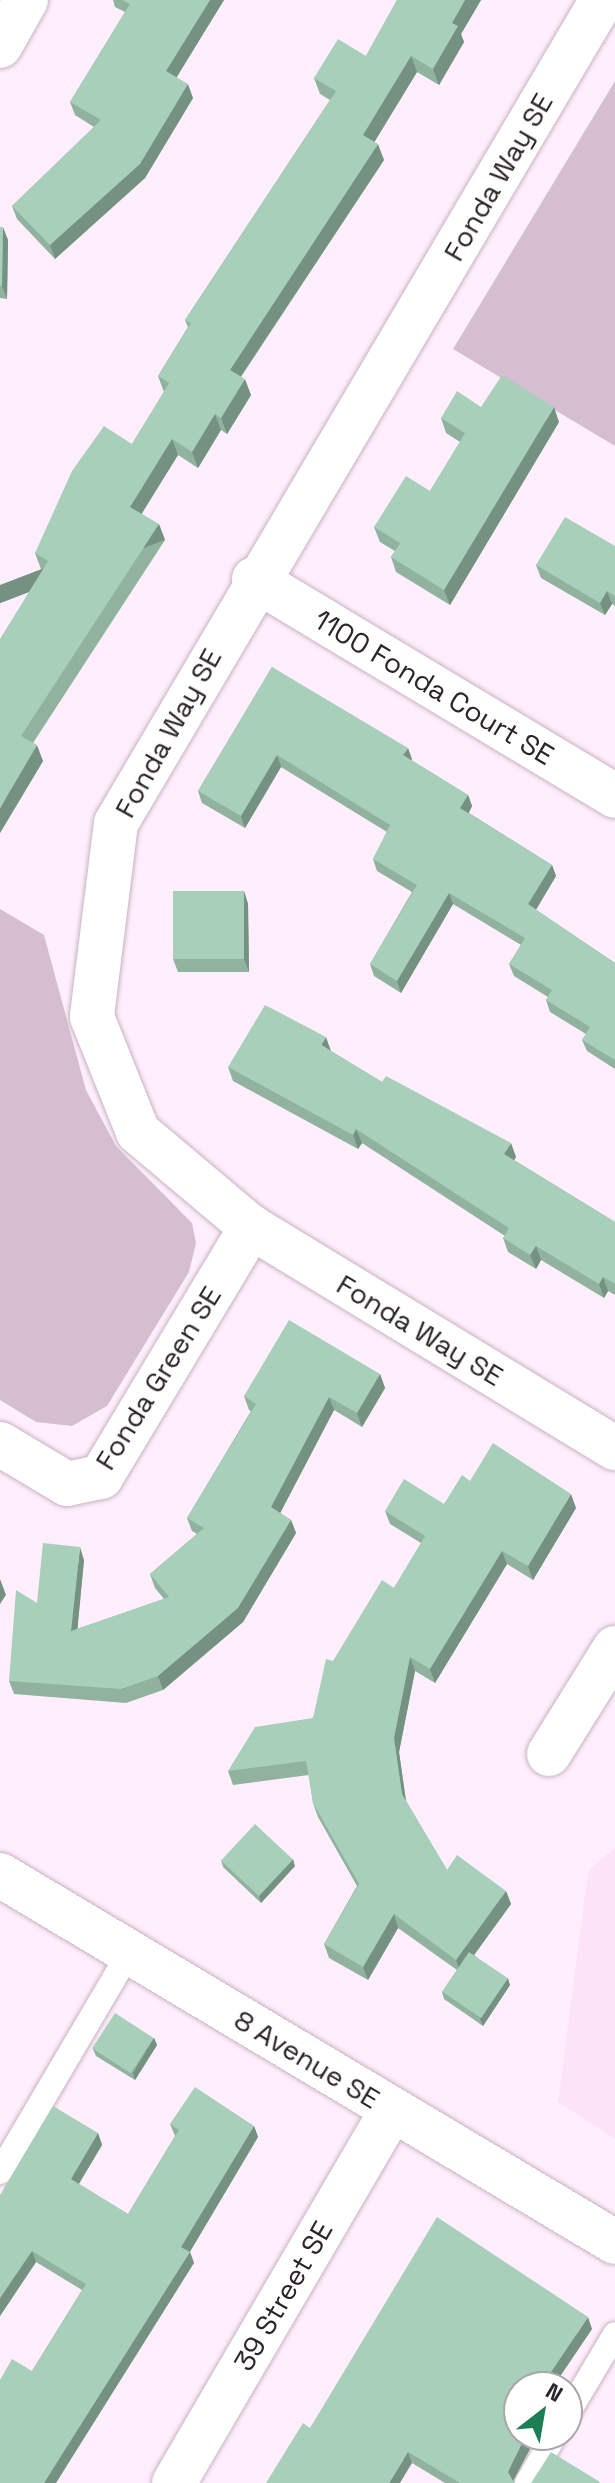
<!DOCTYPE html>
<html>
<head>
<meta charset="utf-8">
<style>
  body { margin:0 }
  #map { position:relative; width:615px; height:2483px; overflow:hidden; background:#ffeffc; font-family:"Space Grotesk",sans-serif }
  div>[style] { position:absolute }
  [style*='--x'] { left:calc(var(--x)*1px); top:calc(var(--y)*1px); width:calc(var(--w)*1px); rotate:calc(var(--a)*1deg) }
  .built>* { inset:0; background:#fde3f7 }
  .green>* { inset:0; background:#d6bed1 }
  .roads { filter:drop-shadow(0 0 2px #c6b3c2) drop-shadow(0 0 2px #c6b3c2) }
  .lane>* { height:24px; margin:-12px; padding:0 12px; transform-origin:12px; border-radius:12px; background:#fff }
  .street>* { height:44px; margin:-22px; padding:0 22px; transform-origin:22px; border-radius:22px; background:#fff }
  .secondary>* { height:44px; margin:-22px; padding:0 22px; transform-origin:22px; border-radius:22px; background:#fff }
  .wall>* { inset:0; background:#90b29f }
  .shaded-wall>* { inset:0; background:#759182; transform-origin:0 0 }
  .building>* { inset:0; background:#a7cfb9; transform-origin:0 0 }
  span { translate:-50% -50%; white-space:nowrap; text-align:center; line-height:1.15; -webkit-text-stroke:6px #fff; paint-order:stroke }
  .street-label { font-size:28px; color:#2b242a }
  .north { position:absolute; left:503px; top:2371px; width:80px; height:80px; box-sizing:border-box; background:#fff; border:2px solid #aaa7aa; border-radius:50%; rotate:31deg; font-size:22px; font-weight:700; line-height:32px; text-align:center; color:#2b242a }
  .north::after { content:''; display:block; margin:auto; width:28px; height:36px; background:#1d7e56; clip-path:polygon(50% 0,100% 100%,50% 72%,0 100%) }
</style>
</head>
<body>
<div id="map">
  <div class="built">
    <i style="clip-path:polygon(615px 1847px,615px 2139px,558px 2102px,588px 1871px)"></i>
  </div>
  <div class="green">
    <i style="clip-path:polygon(615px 81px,615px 446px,453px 349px)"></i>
    <i style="clip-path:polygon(0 909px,44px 935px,86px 1090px,116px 1146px,192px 1223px,196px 1243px,189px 1272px,107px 1406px,72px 1426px,36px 1422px,0 1400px)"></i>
  </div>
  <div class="roads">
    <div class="lane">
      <i style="--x:0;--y:2172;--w:254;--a:-59.5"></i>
      <i style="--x:567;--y:2415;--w:94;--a:-59.3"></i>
      <i style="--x:527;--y:2483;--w:56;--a:-59.7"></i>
    </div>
    <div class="street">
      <i style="--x:602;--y:0;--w:956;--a:120.56"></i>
      <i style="--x:116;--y:823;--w:195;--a:97.1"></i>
      <i style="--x:92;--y:1017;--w:124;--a:68.2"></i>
      <i style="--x:138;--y:1132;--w:148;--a:40.1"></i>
      <i style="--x:251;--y:1227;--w:426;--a:31.3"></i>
      <i style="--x:0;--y:46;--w:53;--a:-60.5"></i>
      <i style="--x:254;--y:579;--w:421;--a:31"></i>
      <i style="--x:0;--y:1444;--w:78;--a:30.8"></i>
      <i style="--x:67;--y:1484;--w:35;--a:-12"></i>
      <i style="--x:101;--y:1477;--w:292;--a:-59"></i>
      <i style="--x:549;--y:1754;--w:125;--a:-58.1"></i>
      <i style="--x:174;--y:2483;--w:432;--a:-59.7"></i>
    </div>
    <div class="secondary">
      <i style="--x:0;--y:1875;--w:716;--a:30.83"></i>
    </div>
  </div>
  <div class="wall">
    <i style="clip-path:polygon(113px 0,224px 0,176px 77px,193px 98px,145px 178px,55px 259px,17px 219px,12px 206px,94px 127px,75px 115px,70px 102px,125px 12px,115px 7px)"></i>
    <i style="clip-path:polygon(397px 0,481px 0,461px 34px,464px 42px,439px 85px,417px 72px,374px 142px,384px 160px,241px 377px,251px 395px,227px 434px,221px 430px,198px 468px,178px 455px,141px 514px,165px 540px,33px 743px,43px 761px,0 833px,42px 570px,41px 569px,35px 553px,132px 444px,164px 392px,158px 376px,188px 327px,185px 320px,330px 100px,320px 94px,314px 78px,366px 56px)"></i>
    <i style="clip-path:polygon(0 227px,8px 240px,7px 299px,0 298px)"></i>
    <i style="clip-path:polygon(481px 407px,559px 422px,450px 605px,396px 572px,391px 557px,395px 551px,380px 542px,374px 527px,430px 491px,460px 442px,446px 433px,441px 418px)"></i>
    <i style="clip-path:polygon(615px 546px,615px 606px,612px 604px,605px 615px,541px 578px,536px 565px)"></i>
    <i style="clip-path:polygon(272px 667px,412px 759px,411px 760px,468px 795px,472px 806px,469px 813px,552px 865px,556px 876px,536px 910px,615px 963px,615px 1069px,587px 1051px,582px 1040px,586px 1034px,550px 1012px,546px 1000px,548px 997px,514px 976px,509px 964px,521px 945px,453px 904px,401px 993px,374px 976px,370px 964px,412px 892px,377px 871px,373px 859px,387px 832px,281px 767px,245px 828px,202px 803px,198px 791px)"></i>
    <i style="clip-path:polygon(244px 891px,248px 904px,249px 972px,178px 972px,173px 959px)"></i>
    <i style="clip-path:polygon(331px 1051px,382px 1082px,516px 1157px,514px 1160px,615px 1222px,615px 1295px,608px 1291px,604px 1298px,541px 1260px,536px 1269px,508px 1252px,503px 1238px,505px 1236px,362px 1143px,358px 1149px,233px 1081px,228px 1067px)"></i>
    <i style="clip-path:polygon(380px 1374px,385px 1388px,362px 1427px,334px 1410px,280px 1513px,291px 1520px,296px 1533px,243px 1622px,163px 1690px,126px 1703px,14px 1694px,9px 1681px,37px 1603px,84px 1560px,77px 1629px,164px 1599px,155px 1588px,150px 1574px,197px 1534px,192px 1531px,187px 1518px,251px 1411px,249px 1410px,244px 1396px)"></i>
    <i style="clip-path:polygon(470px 1481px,576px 1508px,533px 1580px,507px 1564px,435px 1683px,415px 1671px,399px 1752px,406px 1801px,447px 1870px,506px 1891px,511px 1904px,474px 1955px,510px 1985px,483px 2026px,444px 1999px,442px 1992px,457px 1970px,398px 1928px,368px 1980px,329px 1958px,324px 1944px,357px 1886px,318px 1817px,313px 1803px,309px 1775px,233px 1785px,228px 1771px,313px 1718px,333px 1661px,394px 1588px,421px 1543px,390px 1524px,385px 1511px,444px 1504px)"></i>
    <i style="clip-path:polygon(221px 1860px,295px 1866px,261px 1903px,223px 1867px)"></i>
    <i style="clip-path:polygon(154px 2038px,157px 2045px,135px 2080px,96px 2056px,93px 2049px)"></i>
    <i style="clip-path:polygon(170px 2124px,254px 2126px,258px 2137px,190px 2252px,194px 2263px,32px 2371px,82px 2290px,36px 2262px,0 2316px,0 2195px,98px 2133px,102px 2145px,79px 2184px,128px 2214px,175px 2136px)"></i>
    <i style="clip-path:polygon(592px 2329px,519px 2435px,530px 2449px,513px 2481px,514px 2483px,445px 2483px,412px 2463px,310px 2428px)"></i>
  </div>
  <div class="shaded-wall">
    <i style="clip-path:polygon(210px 0,224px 0,172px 85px,166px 71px)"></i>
    <i style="clip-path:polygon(465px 0,481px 0,461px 34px,464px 42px,439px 85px,433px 69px,452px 23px)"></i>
    <i style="clip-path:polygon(411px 56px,417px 72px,369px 151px,363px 135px)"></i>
    <i style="clip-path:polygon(188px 84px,193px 98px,145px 178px,55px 259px,50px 245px)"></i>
    <i style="clip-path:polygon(378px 144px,384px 160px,235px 385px,230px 370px)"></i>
    <i style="clip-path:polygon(3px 227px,8px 240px,7px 299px,2px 286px)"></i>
    <i style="clip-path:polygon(245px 379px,251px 395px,227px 434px,221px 418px)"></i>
    <i style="clip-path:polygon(554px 407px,559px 422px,450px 605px,444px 590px)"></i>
    <i style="clip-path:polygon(215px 414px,221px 430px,198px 468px,192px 452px)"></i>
    <i style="clip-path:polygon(172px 439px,178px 455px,136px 523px,130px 507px)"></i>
    <i style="left:159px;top:524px;width:17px;height:253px;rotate:69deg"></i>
    <i style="clip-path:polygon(607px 591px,612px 604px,605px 615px,600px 603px)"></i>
    <i style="clip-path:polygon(37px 745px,43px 761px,0 833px,0 808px)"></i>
    <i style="clip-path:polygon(408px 748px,412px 759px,407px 767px,403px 755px)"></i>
    <i style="clip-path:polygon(277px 755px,281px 767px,245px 828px,241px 816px)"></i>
    <i style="clip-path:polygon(468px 795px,472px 806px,465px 820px,460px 808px)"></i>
    <i style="clip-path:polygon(552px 865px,556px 876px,532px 916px,528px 904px)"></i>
    <i style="clip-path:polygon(244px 891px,248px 904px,249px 972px,244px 959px)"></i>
    <i style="clip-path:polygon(449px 893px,453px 904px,401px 993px,397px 981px)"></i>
    <i style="clip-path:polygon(326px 1037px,331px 1051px,321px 1045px)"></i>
    <i style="clip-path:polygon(356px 1129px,362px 1143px,358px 1149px,353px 1135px)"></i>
    <i style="clip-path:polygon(511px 1143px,516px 1157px,509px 1168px,504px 1154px)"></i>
    <i style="clip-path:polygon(536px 1246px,541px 1260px,536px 1269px,530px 1255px)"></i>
    <i style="clip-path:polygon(603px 1277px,608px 1291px,604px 1298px,599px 1284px)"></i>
    <i style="clip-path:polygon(380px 1374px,385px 1388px,362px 1427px,357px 1413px)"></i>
    <i style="clip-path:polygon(329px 1397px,334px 1410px,276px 1521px,271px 1507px)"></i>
    <i style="clip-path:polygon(571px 1494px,576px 1508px,533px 1580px,528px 1566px)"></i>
    <i style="clip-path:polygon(291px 1520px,296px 1533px,243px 1622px,163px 1690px,158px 1676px)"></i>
    <i style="clip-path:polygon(80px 1547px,84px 1560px,76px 1645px,71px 1631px)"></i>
    <i style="clip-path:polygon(502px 1551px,507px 1564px,435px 1683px,430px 1669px)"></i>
    <i style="clip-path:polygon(0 1579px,6px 1595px,0 1604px)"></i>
    <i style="clip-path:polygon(410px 1657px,415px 1671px,399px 1752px,407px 1808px,402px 1794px,394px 1738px)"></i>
    <i style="clip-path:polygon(293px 1859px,295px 1866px,261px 1903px,259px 1896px)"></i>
    <i style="clip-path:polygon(506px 1891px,511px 1904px,461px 1973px,456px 1960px)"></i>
    <i style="clip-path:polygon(394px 1914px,398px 1928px,368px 1980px,363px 1967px)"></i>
    <i style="clip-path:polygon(508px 1978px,510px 1985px,483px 2026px,480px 2019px)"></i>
    <i style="clip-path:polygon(154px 2038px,157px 2045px,135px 2080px,133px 2073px)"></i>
    <i style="clip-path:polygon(254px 2126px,258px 2137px,186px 2258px,190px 2252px,194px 2263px,56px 2483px,44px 2483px,181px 2247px)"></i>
    <i style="clip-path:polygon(98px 2133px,102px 2145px,75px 2190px,71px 2179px)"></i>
    <i style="clip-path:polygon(32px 2251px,36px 2262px,0 2316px,0 2298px)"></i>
    <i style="clip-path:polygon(588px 2317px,592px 2329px,553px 2387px,541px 2387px)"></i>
    <i style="clip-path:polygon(519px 2420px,519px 2435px,513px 2429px)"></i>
    <i style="clip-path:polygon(525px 2437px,530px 2449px,512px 2483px,508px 2472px)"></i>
    <i style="clip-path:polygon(408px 2452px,412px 2463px,400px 2483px,389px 2483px)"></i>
  </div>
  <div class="building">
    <i style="clip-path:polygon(122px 0,210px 0,166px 71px,188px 84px,140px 164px,50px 245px,12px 206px,101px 120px,70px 102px,130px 4px)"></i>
    <i style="clip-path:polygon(397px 0,465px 0,452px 23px,458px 26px,433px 69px,411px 56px,363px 135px,378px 144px,230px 370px,245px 379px,221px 418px,215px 414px,192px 452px,172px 439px,130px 507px,159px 524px,21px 736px,37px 745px,0 808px,0 639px,48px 561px,35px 553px,72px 471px,104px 426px,132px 444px,169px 383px,158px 376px,191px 323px,185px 320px,336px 91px,314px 78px,338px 39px,366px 56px)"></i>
    <i style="clip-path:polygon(0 227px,3px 227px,2px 286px,0 286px)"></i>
    <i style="clip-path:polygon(502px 375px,554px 407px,444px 590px,391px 557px,400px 543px,374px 527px,406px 476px,430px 491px,465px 433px,441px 418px,457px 391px,481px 407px)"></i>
    <i style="clip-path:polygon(565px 517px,615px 546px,615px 596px,607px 591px,600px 603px,536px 565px)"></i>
    <i style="clip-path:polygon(272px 667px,408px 748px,403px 755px,468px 795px,460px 808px,552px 865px,528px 904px,615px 963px,615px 1060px,582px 1040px,590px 1027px,546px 1000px,552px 990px,509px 964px,525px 938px,449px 893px,397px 981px,370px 964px,417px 885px,373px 859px,390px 825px,277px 755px,241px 816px,198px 791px)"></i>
    <i style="left:244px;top:891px;width:68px;height:71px;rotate:90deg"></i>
    <i style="clip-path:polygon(265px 1005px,326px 1037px,321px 1045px,382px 1082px,386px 1076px,511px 1143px,504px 1154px,615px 1222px,615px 1284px,603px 1277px,599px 1284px,536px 1246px,530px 1255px,503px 1238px,509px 1228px,356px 1129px,353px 1135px,228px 1067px)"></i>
    <i style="clip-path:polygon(289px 1320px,380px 1374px,357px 1413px,329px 1397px,271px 1507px,291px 1520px,238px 1608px,158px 1676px,121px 1689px,9px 1681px,16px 1590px,37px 1603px,43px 1543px,80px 1547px,71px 1631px,169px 1597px,150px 1574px,204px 1528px,187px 1518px,256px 1404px,244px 1396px)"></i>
    <i style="clip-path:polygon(493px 1443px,571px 1494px,528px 1566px,502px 1551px,430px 1669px,410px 1657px,394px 1738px,402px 1794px,447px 1870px,457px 1855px,506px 1891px,456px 1960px,394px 1914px,363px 1967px,324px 1944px,359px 1884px,313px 1803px,306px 1761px,228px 1771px,255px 1727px,313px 1718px,326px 1659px,333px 1661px,382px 1580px,394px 1588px,425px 1536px,385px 1511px,404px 1479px,444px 1504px,462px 1475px,470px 1481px)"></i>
    <i style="left:255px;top:1824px;width:52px;height:50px;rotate:43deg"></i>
    <i style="left:469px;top:1952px;width:47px;height:48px;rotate:34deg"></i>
    <i style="left:115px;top:2013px;width:46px;height:42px;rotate:33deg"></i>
    <i style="clip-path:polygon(195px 2087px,254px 2126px,181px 2247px,190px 2252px,44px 2483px,0 2483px,0 2380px,12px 2359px,32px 2371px,86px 2284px,32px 2251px,0 2298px,0 2195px,53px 2106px,98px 2133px,71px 2179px,128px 2214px,179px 2130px,170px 2124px)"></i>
    <i style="clip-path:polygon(437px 2217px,588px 2317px,541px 2387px,519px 2387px,519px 2420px,513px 2429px,519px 2433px,519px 2435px,525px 2437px,508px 2472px,514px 2483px,460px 2483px,408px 2452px,389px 2483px,266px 2483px,303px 2423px,310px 2428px)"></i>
    <i style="clip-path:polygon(551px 2452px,600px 2482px,599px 2483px,531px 2483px)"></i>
  </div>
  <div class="street-label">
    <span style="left:498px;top:177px;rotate:-60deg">Fonda Way SE</span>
    <span style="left:434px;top:687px;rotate:31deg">1100 Fonda Court SE</span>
    <span style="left:168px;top:733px;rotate:-61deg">Fonda Way SE</span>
    <span style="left:420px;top:1330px;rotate:31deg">Fonda Way SE</span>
    <span style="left:158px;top:1378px;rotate:-58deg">Fonda Green SE</span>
    <span style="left:307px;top:2059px;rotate:31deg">8 Avenue SE</span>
    <span style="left:283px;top:2296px;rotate:-60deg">39 Street SE</span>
  </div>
  <div class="north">N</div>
</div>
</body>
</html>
